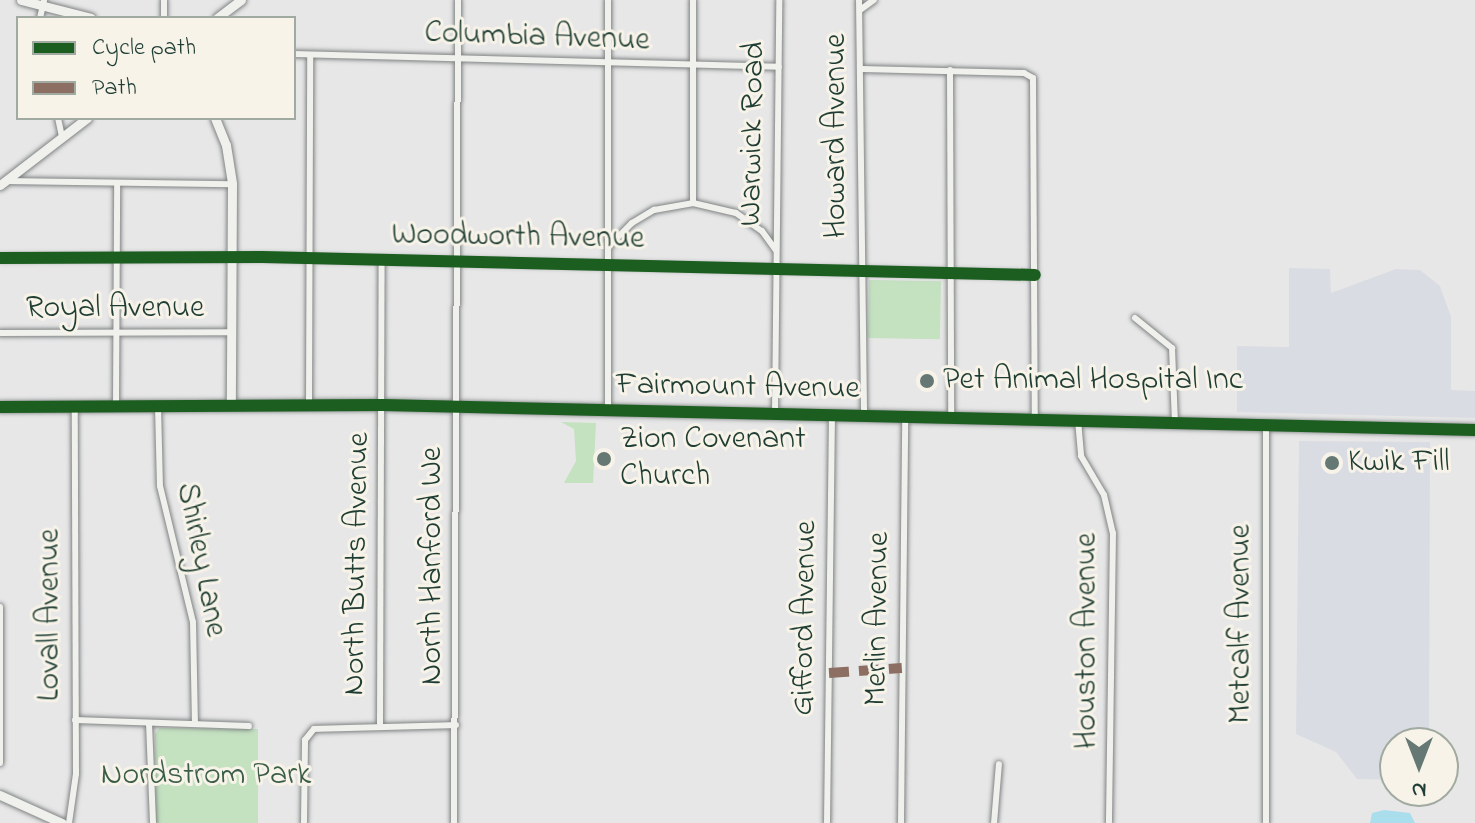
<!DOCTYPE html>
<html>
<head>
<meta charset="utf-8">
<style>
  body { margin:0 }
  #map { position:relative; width:1475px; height:823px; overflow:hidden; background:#e8e7e8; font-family:"Indie Flower",sans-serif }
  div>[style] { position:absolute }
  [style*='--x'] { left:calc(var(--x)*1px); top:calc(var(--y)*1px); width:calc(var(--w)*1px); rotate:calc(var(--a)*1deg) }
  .built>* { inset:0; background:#dadce3 }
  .green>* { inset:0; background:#c4e1c0; transform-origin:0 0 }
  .water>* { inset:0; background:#aadeed }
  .roads { filter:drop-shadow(0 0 2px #7f8483) drop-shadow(0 0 2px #7f8483) }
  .street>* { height:6px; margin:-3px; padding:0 3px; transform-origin:3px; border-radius:3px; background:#f0f0ec }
  .secondary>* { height:9px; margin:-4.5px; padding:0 4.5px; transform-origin:4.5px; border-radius:4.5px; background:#f0f0ec }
  .primary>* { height:10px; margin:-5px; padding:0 5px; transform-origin:5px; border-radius:5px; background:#e6e2d4 }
  .quiet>* { height:10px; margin-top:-5px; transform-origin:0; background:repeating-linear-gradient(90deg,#8d6e63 0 20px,transparent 0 30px) }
  .cycleway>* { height:12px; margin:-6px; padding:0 6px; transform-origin:6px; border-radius:6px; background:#1b5e20 }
  .dots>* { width:22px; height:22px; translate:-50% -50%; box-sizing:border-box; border:4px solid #f7f3e8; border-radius:50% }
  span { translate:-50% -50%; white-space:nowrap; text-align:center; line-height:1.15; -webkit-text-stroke:6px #f7f3e8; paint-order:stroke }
  .street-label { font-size:32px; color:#1f3d34 }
  .poi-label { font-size:32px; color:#1f3d34 }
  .left { translate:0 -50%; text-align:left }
  .park-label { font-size:32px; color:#3a5d49 }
  .legend { position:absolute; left:16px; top:16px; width:280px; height:104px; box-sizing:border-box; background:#f7f3e8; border:2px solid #a1aaa0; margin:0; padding:10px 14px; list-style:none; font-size:24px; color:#1f3d34 }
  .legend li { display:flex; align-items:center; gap:16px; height:40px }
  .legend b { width:40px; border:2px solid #a1aaa0 }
  .north { position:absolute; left:1379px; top:727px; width:80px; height:80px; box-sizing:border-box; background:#f7f3e8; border:2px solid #a1aaa0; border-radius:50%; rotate:180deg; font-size:22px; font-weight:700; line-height:32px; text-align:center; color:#1f3d34 }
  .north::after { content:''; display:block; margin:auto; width:28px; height:36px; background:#657873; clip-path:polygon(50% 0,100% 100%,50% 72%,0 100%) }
</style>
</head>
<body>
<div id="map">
  <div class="built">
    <i style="clip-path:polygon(1289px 268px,1330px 269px,1331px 293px,1396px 269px,1420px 270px,1440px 286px,1451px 317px,1451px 390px,1475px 391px,1475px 418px,1237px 412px,1237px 346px,1289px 347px)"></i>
    <i style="clip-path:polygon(1299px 441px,1430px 442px,1429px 743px,1395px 743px,1395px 780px,1357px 779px,1336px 752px,1296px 734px)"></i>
  </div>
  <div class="green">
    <i style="left:869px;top:280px;width:72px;height:58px;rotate:1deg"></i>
    <i style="clip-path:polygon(561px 422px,596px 423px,593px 483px,564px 483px,576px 461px,574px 429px)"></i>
    <i style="clip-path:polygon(159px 728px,258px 729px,258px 823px,156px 823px,155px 734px)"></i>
  </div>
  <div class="water">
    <i style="clip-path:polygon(1384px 810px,1410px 813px,1415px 823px,1370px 823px,1372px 813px)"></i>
  </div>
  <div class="roads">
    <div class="street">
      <i style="--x:608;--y:0;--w:411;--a:90"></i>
      <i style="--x:859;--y:0;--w:416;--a:89.3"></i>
      <i style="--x:860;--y:10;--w:17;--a:-36"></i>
      <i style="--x:40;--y:18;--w:18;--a:-77"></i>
      <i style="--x:164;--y:18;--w:18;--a:-90"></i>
      <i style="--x:294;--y:54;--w:485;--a:1.5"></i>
      <i style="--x:862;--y:69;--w:162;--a:1.4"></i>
      <i style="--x:1024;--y:73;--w:10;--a:29"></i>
      <i style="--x:1033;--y:78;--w:342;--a:89.7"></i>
      <i style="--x:950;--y:70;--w:348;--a:89.8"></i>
      <i style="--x:58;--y:118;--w:19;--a:78"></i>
      <i style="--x:5;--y:181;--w:227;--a:0.8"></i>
      <i style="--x:693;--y:203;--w:203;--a:-90"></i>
      <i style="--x:608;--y:247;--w:34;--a:-45"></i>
      <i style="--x:632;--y:223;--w:26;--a:-31"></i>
      <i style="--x:654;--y:210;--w:40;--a:-10"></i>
      <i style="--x:693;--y:203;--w:44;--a:13.1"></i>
      <i style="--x:736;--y:213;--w:32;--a:35"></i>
      <i style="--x:762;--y:231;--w:24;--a:54"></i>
      <i style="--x:0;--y:258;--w:262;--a:-0.2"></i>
      <i style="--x:262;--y:257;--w:773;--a:1.33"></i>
      <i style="--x:1135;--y:318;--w:48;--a:39"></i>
      <i style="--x:1172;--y:348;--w:75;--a:87.7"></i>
      <i style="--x:0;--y:333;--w:231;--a:-0.2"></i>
      <i style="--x:309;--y:404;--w:349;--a:-89.8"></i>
      <i style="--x:158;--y:406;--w:80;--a:88.6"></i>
      <i style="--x:160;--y:486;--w:140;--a:76.4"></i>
      <i style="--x:193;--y:622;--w:101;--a:88.9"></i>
      <i style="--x:116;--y:407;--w:223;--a:-89.7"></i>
      <i style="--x:775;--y:413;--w:413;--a:-89.4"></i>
      <i style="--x:1078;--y:420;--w:36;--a:85"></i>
      <i style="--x:1081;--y:456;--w:45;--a:59.5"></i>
      <i style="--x:1104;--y:495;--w:39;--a:77"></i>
      <i style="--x:1113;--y:533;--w:290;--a:90.8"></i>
      <i style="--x:0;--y:607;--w:156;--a:90"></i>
      <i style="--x:75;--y:720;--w:174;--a:2"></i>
      <i style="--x:149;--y:723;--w:100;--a:87.7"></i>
      <i style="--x:380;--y:724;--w:462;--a:-89.8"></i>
      <i style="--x:69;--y:823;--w:49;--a:-81.9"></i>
      <i style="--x:76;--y:774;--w:368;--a:-90.2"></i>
      <i style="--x:304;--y:823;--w:83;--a:-89.3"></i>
      <i style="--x:305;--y:740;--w:14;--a:-51"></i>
      <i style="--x:314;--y:729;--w:142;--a:-1.6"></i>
      <i style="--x:454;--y:823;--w:823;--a:-89.72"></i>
      <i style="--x:827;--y:823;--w:408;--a:-89.3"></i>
      <i style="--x:901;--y:823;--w:406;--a:-89.4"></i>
      <i style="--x:994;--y:823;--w:59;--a:-85.2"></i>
      <i style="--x:1266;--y:823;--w:397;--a:-90"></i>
    </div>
    <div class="secondary">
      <i style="--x:21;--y:0;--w:72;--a:14.4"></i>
      <i style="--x:217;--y:18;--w:30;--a:-37"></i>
      <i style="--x:215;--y:118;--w:29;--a:68"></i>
      <i style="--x:226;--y:145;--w:39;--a:81"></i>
      <i style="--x:232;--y:184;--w:221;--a:90.3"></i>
      <i style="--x:0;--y:185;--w:110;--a:-37.6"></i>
      <i style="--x:0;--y:795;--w:68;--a:24.3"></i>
    </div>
    <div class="primary">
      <i style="--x:0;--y:407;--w:383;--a:-0.3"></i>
      <i style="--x:383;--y:405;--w:1092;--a:1.31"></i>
    </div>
  </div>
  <div class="quiet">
    <i style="--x:829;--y:673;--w:73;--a:-3.9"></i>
  </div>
  <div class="cycleway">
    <i style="--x:0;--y:258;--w:262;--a:-0.2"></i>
    <i style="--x:262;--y:257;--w:773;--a:1.33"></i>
    <i style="--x:0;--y:407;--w:383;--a:-0.3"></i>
    <i style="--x:383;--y:405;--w:1092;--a:1.31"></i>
  </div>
  <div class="dots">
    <i style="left:927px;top:381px;background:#657873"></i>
    <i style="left:604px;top:459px;background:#657873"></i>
    <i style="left:1332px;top:463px;background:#657873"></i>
  </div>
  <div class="street-label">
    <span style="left:537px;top:38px;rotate:2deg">Columbia Avenue</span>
    <span style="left:754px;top:134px;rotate:-89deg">Warwick Road</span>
    <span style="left:837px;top:136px;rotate:-90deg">Howard Avenue</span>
    <span style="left:518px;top:238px;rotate:1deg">Woodworth Avenue</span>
    <span style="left:115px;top:309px">Royal Avenue</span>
    <span style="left:738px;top:388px;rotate:1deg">Fairmount Avenue</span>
    <span style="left:200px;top:560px;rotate:79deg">Shirley Lane</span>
    <span style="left:358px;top:564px;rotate:-89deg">North Butts Avenue</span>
    <span style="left:433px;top:566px;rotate:-90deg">North Hanford We</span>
    <span style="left:51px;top:615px;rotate:-90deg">Lovall Avenue</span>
    <span style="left:806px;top:618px;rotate:-89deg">Gifford Avenue</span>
    <span style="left:879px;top:619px;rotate:-89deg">Merlin Avenue</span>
    <span style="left:1242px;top:624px;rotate:-90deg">Metcalf Avenue</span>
    <span style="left:1088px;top:641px;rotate:-90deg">Houston Avenue</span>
  </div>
  <div class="poi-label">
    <span class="left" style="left:943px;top:381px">Pet Animal Hospital Inc</span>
    <span class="left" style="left:620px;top:459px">Zion Covenant<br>Church</span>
    <span class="left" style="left:1348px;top:463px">Kwik Fill</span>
  </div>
  <div class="park-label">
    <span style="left:206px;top:776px">Nordstrom Park</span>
  </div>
  <ul class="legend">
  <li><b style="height:10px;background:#1b5e20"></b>Cycle path</li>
  <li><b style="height:10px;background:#8d6e63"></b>Path</li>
  </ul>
  <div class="north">N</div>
</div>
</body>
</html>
